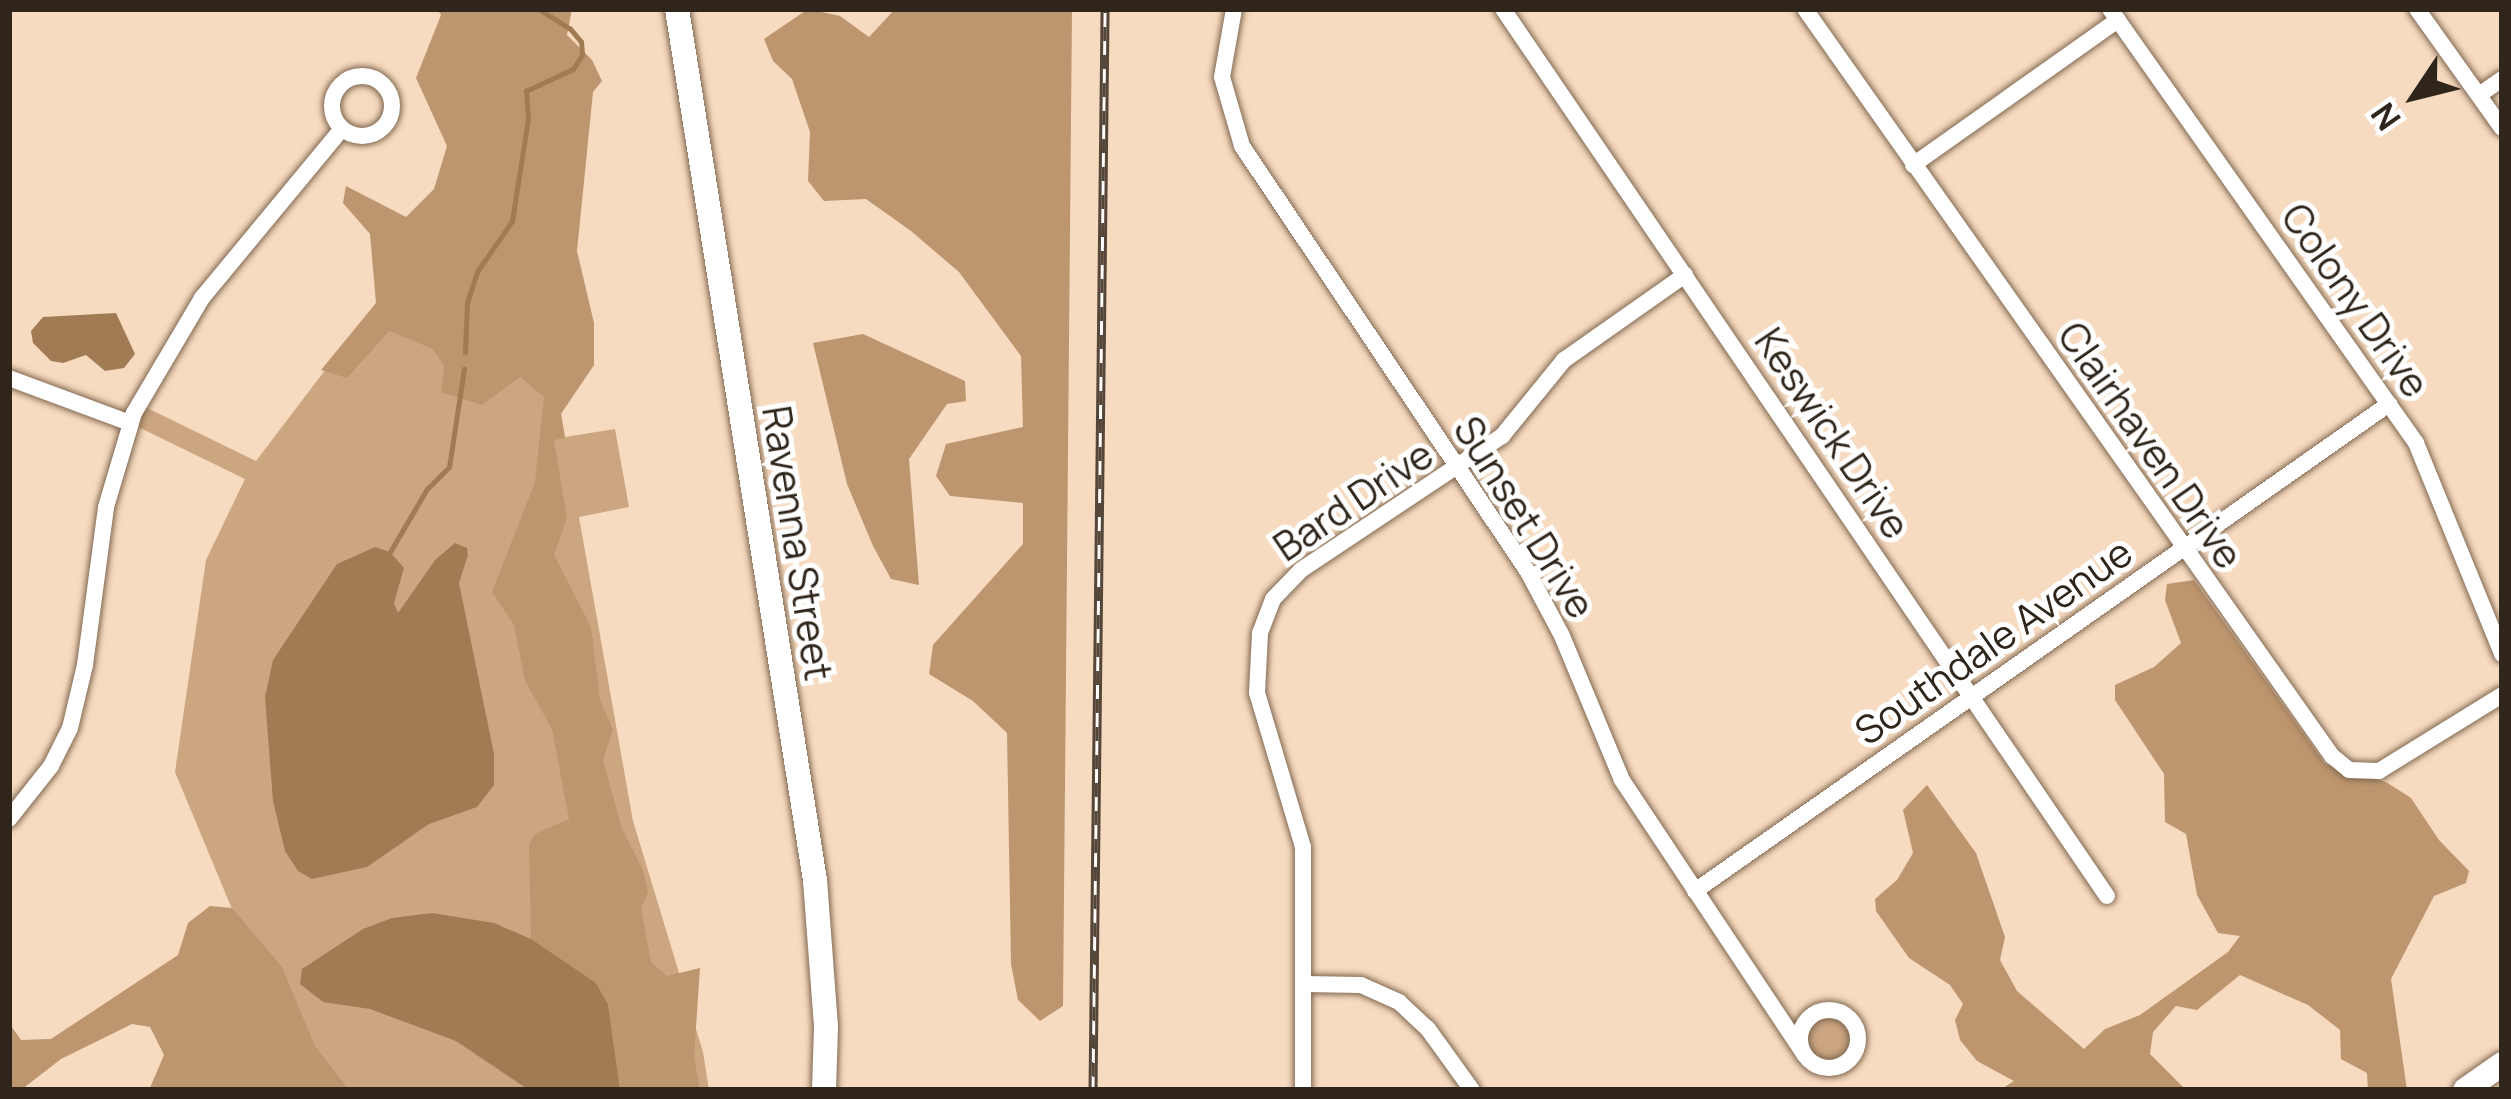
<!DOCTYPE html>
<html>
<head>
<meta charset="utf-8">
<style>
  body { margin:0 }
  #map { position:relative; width:2511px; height:1099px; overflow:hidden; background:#f7dbc0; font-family:Manrope,sans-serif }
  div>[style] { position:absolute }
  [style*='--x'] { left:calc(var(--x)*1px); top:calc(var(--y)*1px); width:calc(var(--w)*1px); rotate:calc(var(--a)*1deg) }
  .green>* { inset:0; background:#cca681 }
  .round { border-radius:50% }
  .forest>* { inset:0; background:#bd956e }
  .water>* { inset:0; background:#a17b54 }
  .stream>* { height:4.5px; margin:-2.25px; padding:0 2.25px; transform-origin:2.25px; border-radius:2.25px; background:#a17b54 }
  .roads { filter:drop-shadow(0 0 3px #816951) drop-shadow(0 0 3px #816951) }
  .street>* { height:16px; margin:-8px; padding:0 8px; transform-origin:8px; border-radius:8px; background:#fff }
  .street>.ring { margin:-8px; padding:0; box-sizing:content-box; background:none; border:16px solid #fff; border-radius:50% }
  .secondary>* { height:24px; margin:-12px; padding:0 12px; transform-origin:12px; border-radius:12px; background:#fff }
  .primary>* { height:24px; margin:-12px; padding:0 12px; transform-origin:12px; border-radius:12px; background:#fff }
  .rail>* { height:9px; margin-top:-4.5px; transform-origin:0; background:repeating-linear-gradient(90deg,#fff 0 14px,#544639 0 28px); box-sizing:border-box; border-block:3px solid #544639 }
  span { translate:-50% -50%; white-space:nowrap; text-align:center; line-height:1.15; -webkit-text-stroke:10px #fff; paint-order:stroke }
  .street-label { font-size:39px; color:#2f251b }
  .frame { position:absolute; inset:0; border:12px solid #2f251b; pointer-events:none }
  .north { position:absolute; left:2355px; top:36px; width:120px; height:120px; -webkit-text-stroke:9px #fff; paint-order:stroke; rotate:235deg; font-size:33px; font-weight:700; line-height:48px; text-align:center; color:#2f251b }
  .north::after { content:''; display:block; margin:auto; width:42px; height:54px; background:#2f251b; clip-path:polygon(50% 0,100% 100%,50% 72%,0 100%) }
</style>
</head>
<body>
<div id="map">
  <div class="green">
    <i style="clip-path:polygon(376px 303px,551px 355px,565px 437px,615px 429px,629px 507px,579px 517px,633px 821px,703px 1052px,709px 1090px,325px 1090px,286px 1039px,175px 772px,206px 560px,245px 479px,130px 423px,139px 404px,256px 461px)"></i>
    <i class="round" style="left:1800px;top:1010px;width:58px;height:58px"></i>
  </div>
  <div class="forest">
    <i style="clip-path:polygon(437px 9px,572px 9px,567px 35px,592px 60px,602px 81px,593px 92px,577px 251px,594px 323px,594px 365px,561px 414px,565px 438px,554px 440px,567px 518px,554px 555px,591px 627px,600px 700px,613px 729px,603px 760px,622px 829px,643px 870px,648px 893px,641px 908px,651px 962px,667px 976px,700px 968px,694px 1057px,700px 1090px,620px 1090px,608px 1003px,596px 983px,531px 939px,529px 845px,535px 834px,569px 819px,552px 729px,525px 681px,514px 625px,492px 592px,535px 482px,544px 397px,520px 377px,482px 405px,441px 392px,444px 366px,433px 349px,389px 331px,347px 378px,321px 370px,376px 303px,370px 234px,343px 203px,346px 186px,406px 217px,434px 189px,447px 146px,416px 78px,441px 15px)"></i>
    <i style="clip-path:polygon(808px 9px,840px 16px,869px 37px,895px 9px,1072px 9px,1063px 1006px,1040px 1021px,1018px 1000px,1011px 964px,1007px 733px,973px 701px,929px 674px,933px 645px,1023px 544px,1023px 503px,950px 496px,936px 476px,946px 444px,1023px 427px,1021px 356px,959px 272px,911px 231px,866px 199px,824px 201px,808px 181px,810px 132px,792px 79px,773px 61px,764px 39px)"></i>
    <i style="clip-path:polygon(863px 334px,965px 381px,966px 401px,947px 404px,909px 459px,919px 585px,891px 579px,873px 546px,847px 484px,813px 343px)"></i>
    <i style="clip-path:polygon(2194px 580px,2325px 764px,2386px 782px,2411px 798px,2439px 840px,2469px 871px,2466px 883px,2434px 896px,2391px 979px,2407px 1090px,2368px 1090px,2367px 1073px,2341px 1059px,2340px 1030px,2308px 1005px,2240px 975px,2197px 1010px,2176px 1006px,2153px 1032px,2150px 1054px,2186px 1090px,2000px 1090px,2014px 1081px,1977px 1061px,1960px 1040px,1955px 1020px,1963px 1004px,1950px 985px,1909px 958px,1876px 911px,1875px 899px,1897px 880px,1913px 853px,1903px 810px,1927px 785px,1976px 853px,2005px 937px,2000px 960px,2017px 991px,2084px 1049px,2105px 1029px,2140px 1015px,2228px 952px,2240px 936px,2218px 933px,2197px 895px,2186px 834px,2165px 822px,2164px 774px,2115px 700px,2115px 685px,2154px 667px,2181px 643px,2165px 600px,2167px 584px)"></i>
    <i style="clip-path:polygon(210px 906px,232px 908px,282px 967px,315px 1046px,349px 1090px,149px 1090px,164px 1055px,150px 1027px,132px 1024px,61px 1059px,21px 1090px,9px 1090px,9px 1023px,21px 1040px,51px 1039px,178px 955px,188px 923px)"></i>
  </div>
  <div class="water">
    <i style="clip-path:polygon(116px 313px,135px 354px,124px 368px,105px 371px,86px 355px,63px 363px,51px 361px,33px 343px,31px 331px,43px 317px)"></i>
    <i style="clip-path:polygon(455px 543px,467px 548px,468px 555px,459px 583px,494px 754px,494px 785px,477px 807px,429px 824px,367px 867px,312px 879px,298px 871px,285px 851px,273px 801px,265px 697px,273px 660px,337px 564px,375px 547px,390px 552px,404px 568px,394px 603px,398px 613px,435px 560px)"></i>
    <i style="clip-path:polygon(432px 913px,494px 923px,531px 939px,596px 983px,608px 1004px,620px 1090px,529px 1090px,456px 1041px,370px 1009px,323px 1002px,300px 984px,302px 969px,363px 929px,392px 918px)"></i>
  </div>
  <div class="stream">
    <i style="--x:465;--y:353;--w:50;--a:-87.7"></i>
    <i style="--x:467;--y:303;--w:33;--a:-72"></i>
    <i style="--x:477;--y:272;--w:62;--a:-55.5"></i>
    <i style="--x:512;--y:221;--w:103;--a:-81.1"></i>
    <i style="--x:528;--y:119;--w:28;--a:-94"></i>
    <i style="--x:526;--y:91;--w:52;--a:-25.1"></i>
    <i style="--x:573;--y:69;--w:17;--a:-57"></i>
    <i style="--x:582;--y:55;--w:13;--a:-94"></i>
    <i style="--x:581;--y:42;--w:17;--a:-130"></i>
    <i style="--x:570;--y:29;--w:38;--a:-148"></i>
    <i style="--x:390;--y:552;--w:73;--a:-59.6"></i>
    <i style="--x:427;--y:489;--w:31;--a:-45"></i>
    <i style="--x:449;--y:467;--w:99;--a:-81.3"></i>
  </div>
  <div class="roads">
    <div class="street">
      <i style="--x:1234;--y:9;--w:69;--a:100"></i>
      <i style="--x:1222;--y:77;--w:72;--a:73.8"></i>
      <i style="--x:1242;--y:146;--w:513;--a:56.12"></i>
      <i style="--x:1528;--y:572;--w:72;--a:62"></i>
      <i style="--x:1562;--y:636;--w:156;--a:67.4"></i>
      <i style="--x:1622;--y:780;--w:330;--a:56.4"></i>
      <i style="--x:1503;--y:9;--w:1073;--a:55.75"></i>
      <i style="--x:1805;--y:9;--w:914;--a:54.8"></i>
      <i style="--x:2332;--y:756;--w:22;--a:39"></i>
      <i style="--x:2349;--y:770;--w:30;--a:2"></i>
      <i style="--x:2379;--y:771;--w:145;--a:-31.7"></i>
      <i style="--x:2110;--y:9;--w:531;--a:54.81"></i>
      <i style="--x:2416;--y:443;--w:228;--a:67.8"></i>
      <i style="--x:2417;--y:9;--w:146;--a:54.5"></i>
      <i class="ring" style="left:332px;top:76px;width:44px;height:44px"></i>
      <i style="--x:2479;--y:95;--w:28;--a:-35"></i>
      <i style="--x:1913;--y:165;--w:251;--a:-35.3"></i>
      <i style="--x:9;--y:378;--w:129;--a:20.4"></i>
      <i style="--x:9;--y:819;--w:68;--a:-51.6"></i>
      <i style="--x:51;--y:766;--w:42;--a:-63.4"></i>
      <i style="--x:70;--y:728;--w:65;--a:-76.6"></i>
      <i style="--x:85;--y:665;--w:159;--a:-82.4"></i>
      <i style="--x:106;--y:507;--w:98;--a:-73.4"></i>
      <i style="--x:134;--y:413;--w:134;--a:-59.4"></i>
      <i style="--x:202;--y:298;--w:217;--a:-50.4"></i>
      <i style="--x:1695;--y:891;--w:848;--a:-35.06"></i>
      <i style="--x:1304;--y:984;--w:57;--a:1"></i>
      <i style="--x:1361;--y:985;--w:42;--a:24.1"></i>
      <i style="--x:1399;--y:1002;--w:40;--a:43"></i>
      <i style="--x:1428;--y:1029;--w:75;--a:54.2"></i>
      <i class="ring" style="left:1800px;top:1010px;width:42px;height:42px"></i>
      <i style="--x:1303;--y:1090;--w:243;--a:-90"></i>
      <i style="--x:1303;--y:847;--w:161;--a:-106.6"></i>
      <i style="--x:1257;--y:693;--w:60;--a:-87.1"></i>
      <i style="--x:1260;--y:633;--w:36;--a:-69"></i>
      <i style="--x:1273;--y:599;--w:40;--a:-46"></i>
      <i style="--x:1301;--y:570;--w:242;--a:-33.7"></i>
      <i style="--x:1502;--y:436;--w:98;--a:-50.8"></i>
      <i style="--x:1564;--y:360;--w:148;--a:-35.1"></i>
    </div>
    <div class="secondary">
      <i style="--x:677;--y:9;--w:882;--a:81"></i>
      <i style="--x:815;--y:880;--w:147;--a:85.7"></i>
      <i style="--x:826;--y:1027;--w:63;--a:91.8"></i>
    </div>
    <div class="primary">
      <i style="--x:2465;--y:1090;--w:45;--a:-35.1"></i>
    </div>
  </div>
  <div class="rail">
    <i style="--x:1093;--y:1090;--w:1081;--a:-89.36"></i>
  </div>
  <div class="street-label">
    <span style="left:2356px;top:300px;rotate:55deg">Colony Drive</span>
    <span style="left:1833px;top:433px;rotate:56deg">Keswick Drive</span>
    <span style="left:2151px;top:445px;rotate:55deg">Clairhaven Drive</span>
    <span style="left:1353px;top:500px;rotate:-34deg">Bard Drive</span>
    <span style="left:1525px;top:517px;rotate:58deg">Sunset Drive</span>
    <span style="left:798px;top:543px;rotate:81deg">Ravenna Street</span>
    <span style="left:1993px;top:641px;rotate:-35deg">Southdale Avenue</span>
  </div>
  <div class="frame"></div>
  <div class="north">N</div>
</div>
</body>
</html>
